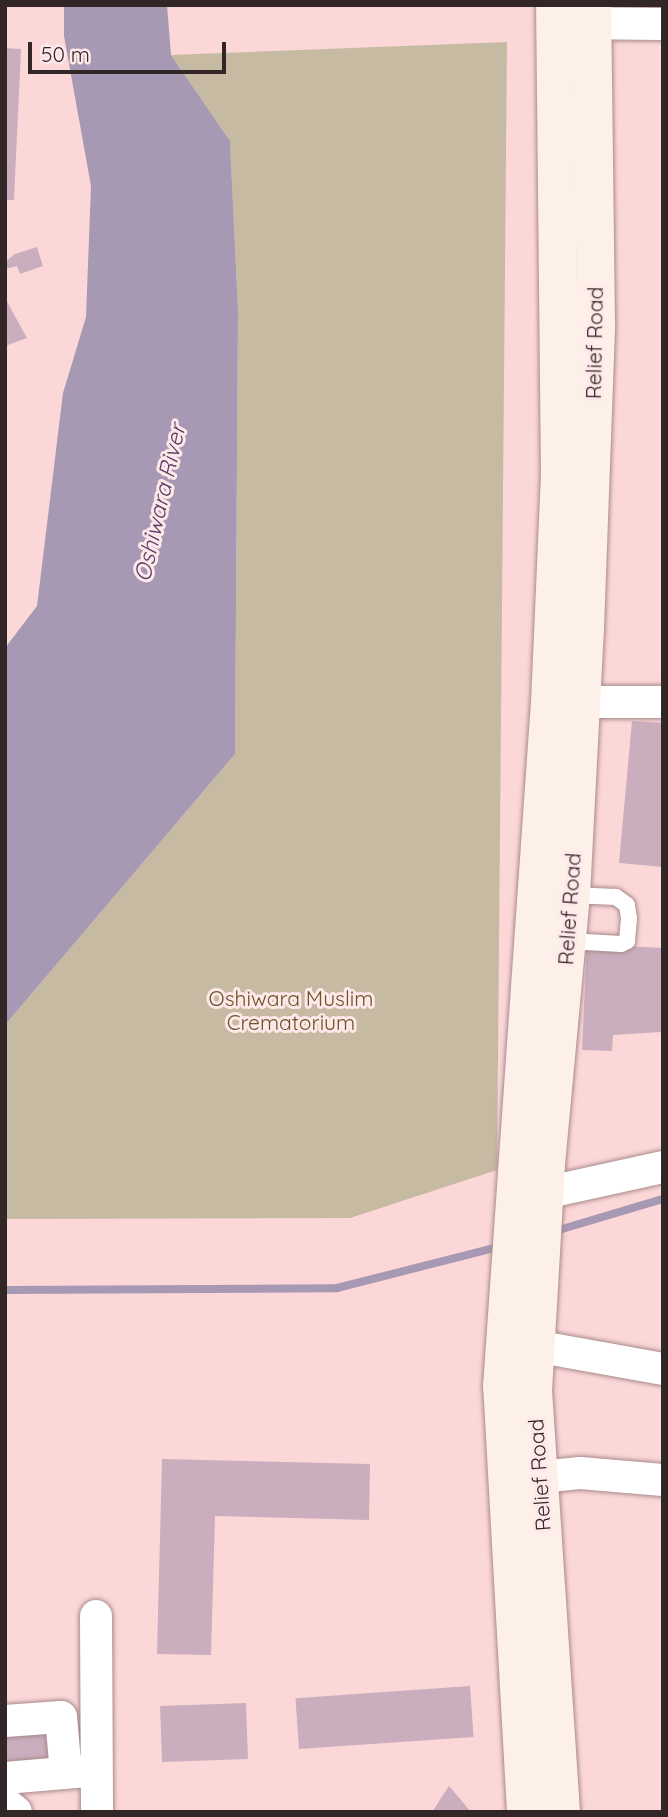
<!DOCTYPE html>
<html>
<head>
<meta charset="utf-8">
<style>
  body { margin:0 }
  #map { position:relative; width:668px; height:1817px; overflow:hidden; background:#fbd7d8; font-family:Quicksand,sans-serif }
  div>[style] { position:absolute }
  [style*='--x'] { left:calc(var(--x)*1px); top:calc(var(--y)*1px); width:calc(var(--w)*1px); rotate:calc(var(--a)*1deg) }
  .green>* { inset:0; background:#c6baa3 }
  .water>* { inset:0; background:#a798b3 }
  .stream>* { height:8px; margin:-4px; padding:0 4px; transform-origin:4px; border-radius:4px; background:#a798b3 }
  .building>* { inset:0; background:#cbaebe; transform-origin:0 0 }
  .roads { filter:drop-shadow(0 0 2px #aa8a8b) drop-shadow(0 0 2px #aa8a8b) }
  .lane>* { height:16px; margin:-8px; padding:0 8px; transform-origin:8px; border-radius:8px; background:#fff }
  .street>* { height:32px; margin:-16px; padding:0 16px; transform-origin:16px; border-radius:16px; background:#fff }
  .secondary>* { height:38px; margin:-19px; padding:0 19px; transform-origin:19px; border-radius:19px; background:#fcf0e9 }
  span { translate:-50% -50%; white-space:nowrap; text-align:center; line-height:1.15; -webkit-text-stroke:6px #fee8e9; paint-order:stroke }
  .street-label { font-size:21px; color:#332626 }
  .park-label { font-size:21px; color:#6b5323 }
  .water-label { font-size:23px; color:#573f67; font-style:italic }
  .frame { position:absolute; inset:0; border:7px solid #332626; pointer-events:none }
  .scale { position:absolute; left:28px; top:42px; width:198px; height:32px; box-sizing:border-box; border:4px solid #332626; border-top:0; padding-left:9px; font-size:21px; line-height:24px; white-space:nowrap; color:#332626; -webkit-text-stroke:5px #fee8e9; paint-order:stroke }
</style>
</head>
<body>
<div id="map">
  <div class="green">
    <i style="clip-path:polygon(507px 42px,497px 1170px,350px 1218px,5px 1219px,5px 1025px,235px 754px,238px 310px,230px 141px,171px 55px)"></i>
  </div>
  <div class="water">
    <i style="clip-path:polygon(64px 5px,167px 5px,171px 55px,230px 141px,238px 310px,235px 754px,5px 1025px,5px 648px,37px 606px,63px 393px,86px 317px,91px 186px,64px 36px)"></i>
  </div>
  <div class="stream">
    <i style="--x:552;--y:1232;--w:116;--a:-16.6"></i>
    <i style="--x:5;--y:1290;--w:332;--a:-0.3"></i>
    <i style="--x:337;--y:1288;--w:170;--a:-14.3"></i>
  </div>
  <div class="building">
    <i style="clip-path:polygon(5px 48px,21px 49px,14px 200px,5px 200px)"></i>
    <i style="clip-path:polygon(37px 247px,43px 266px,20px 274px,17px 266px,5px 269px,5px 262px,15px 254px)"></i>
    <i style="clip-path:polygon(5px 298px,27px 338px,5px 346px)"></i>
    <i style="clip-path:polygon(632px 721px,663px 723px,663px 867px,619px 863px)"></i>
    <i style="clip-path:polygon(587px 944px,663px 948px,661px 1032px,613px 1035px,612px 1051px,582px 1050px)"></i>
    <i style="clip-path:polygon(162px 1459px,370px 1464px,369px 1520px,215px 1516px,211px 1655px,157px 1654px)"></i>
    <i style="left:470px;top:1686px;width:51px;height:175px;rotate:86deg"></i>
    <i style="left:246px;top:1703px;width:56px;height:86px;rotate:88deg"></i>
    <i style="left:56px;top:1720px;width:41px;height:51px;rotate:87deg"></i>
    <i style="clip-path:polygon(449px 1786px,471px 1812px,432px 1812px)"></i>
  </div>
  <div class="roads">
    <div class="lane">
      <i style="--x:568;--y:941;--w:53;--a:3.2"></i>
      <i style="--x:621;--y:944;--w:7;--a:-27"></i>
      <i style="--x:627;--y:941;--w:23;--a:-85"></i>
      <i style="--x:629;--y:918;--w:13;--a:-99"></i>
      <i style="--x:627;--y:905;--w:14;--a:-144"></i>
      <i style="--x:616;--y:897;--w:45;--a:-177.5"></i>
    </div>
    <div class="street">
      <i style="--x:570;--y:23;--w:93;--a:0.6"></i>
      <i style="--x:581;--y:702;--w:82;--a:0"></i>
      <i style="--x:522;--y:1198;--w:144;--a:-12.4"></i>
      <i style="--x:513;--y:1342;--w:152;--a:10.2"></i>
      <i style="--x:539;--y:1477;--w:41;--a:-5.6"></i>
      <i style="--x:580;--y:1473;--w:83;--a:4.8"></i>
      <i style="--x:96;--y:1616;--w:196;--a:89.7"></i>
      <i style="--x:5;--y:1721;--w:56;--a:-4.1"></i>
      <i style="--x:61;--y:1717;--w:56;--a:84.9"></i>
      <i style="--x:5;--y:1778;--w:83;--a:-4.8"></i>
      <i style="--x:5;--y:1803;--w:14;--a:39"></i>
    </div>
    <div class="secondary">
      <i style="--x:526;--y:1812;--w:426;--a:-93.2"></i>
      <i style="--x:502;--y:1387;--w:686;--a:-85.99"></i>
      <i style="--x:550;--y:703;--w:227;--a:-87.5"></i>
      <i style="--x:560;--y:476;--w:471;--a:-90.6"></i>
      <i style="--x:561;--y:1812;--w:422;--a:-93.8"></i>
      <i style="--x:533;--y:1391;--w:227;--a:-86.7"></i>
      <i style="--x:546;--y:1164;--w:270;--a:-84.7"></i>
      <i style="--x:571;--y:895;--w:266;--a:-87"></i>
      <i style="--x:585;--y:629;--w:305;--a:-87.9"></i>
      <i style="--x:596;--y:324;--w:319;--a:-90.7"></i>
    </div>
  </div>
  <div class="street-label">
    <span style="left:594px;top:343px;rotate:-89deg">Relief Road</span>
    <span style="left:569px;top:909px;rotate:-86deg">Relief Road</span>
    <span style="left:539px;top:1475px;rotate:-94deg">Relief Road</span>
  </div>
  <div class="park-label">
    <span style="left:291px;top:1010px">Oshiwara Muslim<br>Crematorium</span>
  </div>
  <div class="water-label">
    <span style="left:160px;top:503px;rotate:-77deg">Oshiwara River</span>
  </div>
  <div class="frame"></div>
  <div class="scale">50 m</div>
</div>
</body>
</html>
